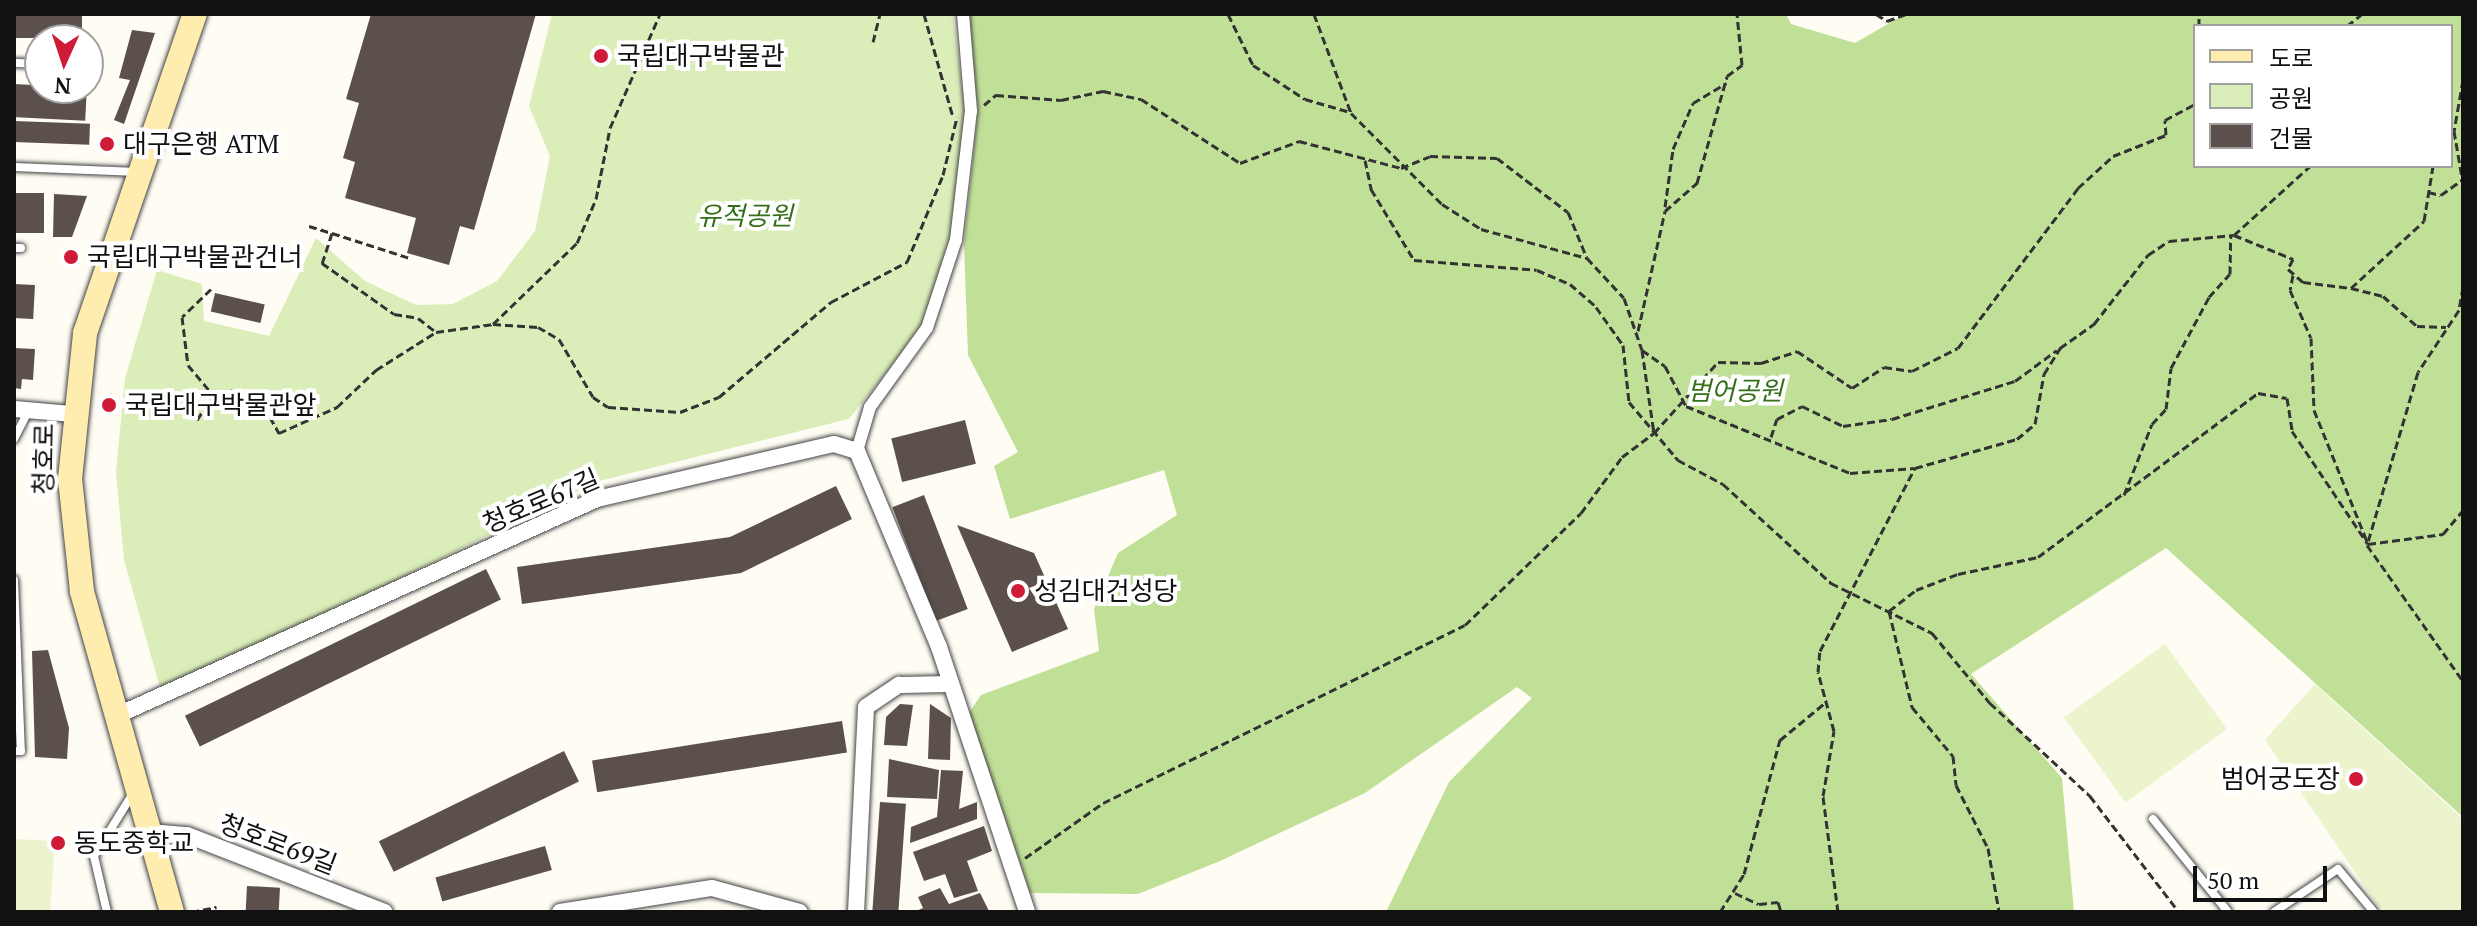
<!DOCTYPE html>
<html>
<head>
<meta charset="utf-8">
<style>
  body { margin:0 }
  #map { position:relative; width:2477px; height:926px; overflow:hidden; background:#fffcf4; font-family:"PT Serif","Noto Sans KR",serif }
  div>[style] { position:absolute }
  [style*='--x'] { left:calc(var(--x)*1px); top:calc(var(--y)*1px); width:calc(var(--w)*1px); rotate:calc(var(--a)*1deg) }
  .green>* { inset:0; background:#dbeeb9 }
  .forest>* { inset:0; background:#c0e097 }
  .pitch>* { inset:0; background:#ebf4cc; transform-origin:0 0 }
  .building>* { inset:0; background:#5b504c; transform-origin:0 0 }
  .path>* { height:3px; margin-top:-1.5px; transform-origin:0; background:repeating-linear-gradient(90deg,#333 0 8px,transparent 0 12px) }
  .roads { filter:drop-shadow(0 0 2px #444) drop-shadow(0 0 2px #444) }
  .service>* { height:8px; margin:-4px; padding:0 4px; transform-origin:4px; border-radius:4px; background:#fff }
  .pedestrian>* { height:12px; margin:-6px; padding:0 6px; transform-origin:6px; border-radius:6px; background:#fff }
  .minor>* { height:16px; margin:-8px; padding:0 8px; transform-origin:8px; border-radius:8px; background:#fff }
  .secondary>* { height:24px; margin:-12px; padding:0 12px; transform-origin:12px; border-radius:12px; background:#ffedaf }
  .dots>* { width:22px; height:22px; translate:-50% -50%; box-sizing:border-box; border:4px solid #fff; border-radius:50% }
  span { translate:-50% -50%; white-space:nowrap; text-align:center; line-height:1.15; -webkit-text-stroke:8px #fff; paint-order:stroke }
  .poi-label { font-size:26px; color:#111 }
  .left { translate:0 -50%; text-align:left }
  .right { translate:-100% -50%; text-align:right }
  .park-label { font-size:26px; color:#357019; font-style:italic }
  .street-label { font-size:26px; color:#111 }
  .frame { position:absolute; inset:0; border:16px solid #111; pointer-events:none }
  .legend { position:absolute; left:2193px; top:24px; width:260px; height:144px; box-sizing:border-box; background:#fff; border:2px solid #a0a0a0; margin:0; padding:10px 14px; list-style:none; font-size:24px; color:#111 }
  .legend li { display:flex; align-items:center; gap:16px; height:40px }
  .legend b { width:40px; border:2px solid #a0a0a0 }
  .north { position:absolute; left:24px; top:24px; width:80px; height:80px; box-sizing:border-box; background:#fff; border:2px solid #a0a0a0; border-radius:50%; rotate:183deg; font-size:22px; font-weight:700; line-height:32px; text-align:center; color:#111 }
  .north::after { content:''; display:block; margin:auto; width:28px; height:36px; background:#cf1b37; clip-path:polygon(50% 0,100% 100%,50% 72%,0 100%) }
  .scale { position:absolute; left:2193px; top:866px; width:134px; height:36px; box-sizing:border-box; border:4px solid #111; border-top:0; padding-left:10px; font-size:24px; line-height:28px; white-space:nowrap; color:#111; -webkit-text-stroke:6px #fff; paint-order:stroke }
</style>
</head>
<body>
<div id="map">
  <div class="green">
    <i style="clip-path:polygon(552px 14px,953px 14px,965px 112px,950px 239px,922px 327px,849px 419px,599px 481px,162px 695px,124px 560px,116px 472px,125px 378px,157px 270px,202px 284px,204px 321px,269px 336px,316px 238px,365px 281px,416px 305px,453px 304px,497px 281px,535px 231px,550px 156px,529px 106px)"></i>
  </div>
  <div class="forest">
    <i style="clip-path:polygon(evenodd,967px 14px,1786px 14px,1791px 24px,1855px 43px,1905px 14px,2463px 14px,2463px 817px,2166px 548px,1971px 674px,2062px 778px,2074px 912px,1386px 912px,1449px 782px,1532px 698px,1517px 687px,1365px 793px,1220px 861px,1138px 894px,1030px 893px,969px 713px,981px 695px,1099px 651px,1094px 609px,1118px 553px,1177px 515px,1164px 470px,1010px 519px,994px 466px,1018px 452px,968px 355px,964px 244px,978px 109px,967px 14px,2195px 26px,2451px 26px,2451px 166px,2195px 166px,2195px 26px)"></i>
  </div>
  <div class="pitch">
    <i style="left:2165px;top:644px;width:105px;height:125px;rotate:54deg"></i>
    <i style="clip-path:polygon(2315px 684px,2463px 819px,2463px 912px,2386px 912px,2376px 903px,2265px 740px)"></i>
    <i style="clip-path:polygon(14px 839px,55px 841px,50px 912px,14px 912px)"></i>
  </div>
  <div class="building">
    <i style="left:14px;top:14px;width:68px;height:24px"></i>
    <i style="clip-path:polygon(371px 14px,536px 14px,474px 230px,460px 226px,449px 265px,407px 253px,416px 218px,345px 198px,355px 162px,343px 158px,359px 103px,346px 99px)"></i>
    <i style="clip-path:polygon(132px 30px,155px 33px,124px 124px,114px 120px,130px 80px,119px 78px)"></i>
    <i style="left:14px;top:84px;width:73px;height:33px;rotate:3deg"></i>
    <i style="left:14px;top:121px;width:76px;height:21px;rotate:2deg"></i>
    <i style="left:14px;top:193px;width:30px;height:40px"></i>
    <i style="clip-path:polygon(54px 194px,87px 196px,72px 237px,53px 237px)"></i>
    <i style="left:14px;top:284px;width:21px;height:34px;rotate:3deg"></i>
    <i style="left:215px;top:293px;width:51px;height:19px;rotate:13deg"></i>
    <i style="clip-path:polygon(14px 348px,35px 349px,33px 380px,22px 379px,21px 389px,14px 388px)"></i>
    <i style="left:965px;top:420px;width:45px;height:76px;rotate:76deg"></i>
    <i style="clip-path:polygon(836px 486px,852px 519px,741px 573px,522px 604px,517px 567px,730px 537px)"></i>
    <i style="left:924px;top:495px;width:122px;height:34px;rotate:69deg"></i>
    <i style="clip-path:polygon(957px 525px,1034px 553px,1068px 629px,1012px 652px)"></i>
    <i style="left:486px;top:569px;width:34px;height:335px;rotate:64deg"></i>
    <i style="clip-path:polygon(48px 650px,69px 728px,67px 759px,35px 757px,32px 651px)"></i>
    <i style="clip-path:polygon(900px 704px,913px 705px,907px 746px,884px 745px,886px 717px)"></i>
    <i style="clip-path:polygon(930px 704px,951px 718px,950px 760px,928px 759px)"></i>
    <i style="left:842px;top:721px;width:32px;height:253px;rotate:81deg"></i>
    <i style="left:564px;top:751px;width:34px;height:206px;rotate:64deg"></i>
    <i style="clip-path:polygon(889px 759px,939px 770px,937px 799px,887px 797px)"></i>
    <i style="clip-path:polygon(941px 770px,963px 771px,959px 809px,977px 802px,977px 819px,910px 843px,911px 827px,937px 817px)"></i>
    <i style="left:880px;top:802px;width:26px;height:110px;rotate:4deg"></i>
    <i style="clip-path:polygon(984px 826px,992px 851px,967px 861px,978px 891px,954px 898px,945px 874px,924px 881px,913px 852px)"></i>
    <i style="left:545px;top:846px;width:25px;height:114px;rotate:74deg"></i>
    <i style="left:247px;top:886px;width:33px;height:26px;rotate:3deg"></i>
    <i style="clip-path:polygon(940px 888px,949px 904px,980px 893px,989px 911px,914px 912px,923px 908px,918px 897px)"></i>
  </div>
  <div class="path">
    <i style="--x:924;--y:14;--w:107;--a:74.3"></i>
    <i style="--x:1228;--y:14;--w:57;--a:63.9"></i>
    <i style="--x:1253;--y:65;--w:62;--a:33.2"></i>
    <i style="--x:1305;--y:99;--w:47;--a:16.1"></i>
    <i style="--x:1314;--y:14;--w:106;--a:69.5"></i>
    <i style="--x:1351;--y:113;--w:129;--a:45"></i>
    <i style="--x:1442;--y:204;--w:46;--a:32.7"></i>
    <i style="--x:1481;--y:229;--w:110;--a:15.3"></i>
    <i style="--x:1587;--y:258;--w:54;--a:47.2"></i>
    <i style="--x:1624;--y:298;--w:55;--a:70.9"></i>
    <i style="--x:1642;--y:350;--w:28;--a:35"></i>
    <i style="--x:1665;--y:366;--w:45;--a:62.3"></i>
    <i style="--x:1686;--y:406;--w:177;--a:22.2"></i>
    <i style="--x:1850;--y:473;--w:65;--a:-4.4"></i>
    <i style="--x:1876;--y:14;--w:13;--a:32"></i>
    <i style="--x:1887;--y:21;--w:20;--a:-20"></i>
    <i style="--x:2199;--y:26;--w:12;--a:-90"></i>
    <i style="--x:2347;--y:26;--w:19;--a:-39"></i>
    <i style="--x:873;--y:42;--w:29;--a:-76"></i>
    <i style="--x:2463;--y:80;--w:52;--a:100"></i>
    <i style="--x:2454;--y:131;--w:53;--a:80.2"></i>
    <i style="--x:984;--y:105;--w:16;--a:-40"></i>
    <i style="--x:996;--y:95;--w:65;--a:4.4"></i>
    <i style="--x:1061;--y:100;--w:43;--a:-12.1"></i>
    <i style="--x:1103;--y:91;--w:39;--a:12"></i>
    <i style="--x:1141;--y:99;--w:118;--a:32.9"></i>
    <i style="--x:1240;--y:163;--w:63;--a:-20.4"></i>
    <i style="--x:1299;--y:141;--w:106;--a:14.8"></i>
    <i style="--x:1401;--y:168;--w:31;--a:-22"></i>
    <i style="--x:1430;--y:156;--w:67;--a:1.7"></i>
    <i style="--x:1497;--y:158;--w:89;--a:37.3"></i>
    <i style="--x:1568;--y:212;--w:50;--a:67.6"></i>
    <i style="--x:1365;--y:160;--w:30;--a:78"></i>
    <i style="--x:1371;--y:189;--w:83;--a:58.8"></i>
    <i style="--x:1414;--y:260;--w:123;--a:4.6"></i>
    <i style="--x:1537;--y:270;--w:36;--a:23"></i>
    <i style="--x:1570;--y:284;--w:35;--a:41"></i>
    <i style="--x:1596;--y:307;--w:47;--a:54.6"></i>
    <i style="--x:1623;--y:345;--w:57;--a:84"></i>
    <i style="--x:1629;--y:402;--w:76;--a:49.8"></i>
    <i style="--x:1678;--y:460;--w:51;--a:28.1"></i>
    <i style="--x:1723;--y:484;--w:147;--a:42.5"></i>
    <i style="--x:1831;--y:583;--w:113;--a:26.3"></i>
    <i style="--x:1932;--y:633;--w:91;--a:50.4"></i>
    <i style="--x:1990;--y:703;--w:137;--a:42.9"></i>
    <i style="--x:2090;--y:796;--w:146;--a:52.5"></i>
    <i style="--x:2428;--y:192;--w:13;--a:13"></i>
    <i style="--x:2441;--y:195;--w:26;--a:-36"></i>
    <i style="--x:1665;--y:207;--w:59;--a:-82.1"></i>
    <i style="--x:1673;--y:149;--w:50;--a:-66.5"></i>
    <i style="--x:1693;--y:103;--w:39;--a:-31"></i>
    <i style="--x:309;--y:226;--w:24;--a:17"></i>
    <i style="--x:332;--y:233;--w:32;--a:108"></i>
    <i style="--x:322;--y:263;--w:88;--a:35.3"></i>
    <i style="--x:394;--y:314;--w:24;--a:9"></i>
    <i style="--x:418;--y:318;--w:23;--a:38"></i>
    <i style="--x:436;--y:332;--w:58;--a:-8"></i>
    <i style="--x:493;--y:324;--w:117;--a:-44"></i>
    <i style="--x:577;--y:243;--w:48;--a:-66.6"></i>
    <i style="--x:596;--y:199;--w:72;--a:-78.8"></i>
    <i style="--x:610;--y:128;--w:124;--a:-66.3"></i>
    <i style="--x:332;--y:233;--w:82;--a:17.8"></i>
    <i style="--x:2234;--y:235;--w:64;--a:22.1"></i>
    <i style="--x:2293;--y:259;--w:11;--a:117"></i>
    <i style="--x:2288;--y:269;--w:20;--a:41"></i>
    <i style="--x:2303;--y:282;--w:48;--a:7.1"></i>
    <i style="--x:2351;--y:288;--w:99;--a:-42.5"></i>
    <i style="--x:2424;--y:221;--w:56;--a:-80.7"></i>
    <i style="--x:2293;--y:275;--w:15;--a:101"></i>
    <i style="--x:2290;--y:290;--w:52;--a:66.4"></i>
    <i style="--x:2311;--y:338;--w:72;--a:87.6"></i>
    <i style="--x:2314;--y:410;--w:141;--a:68"></i>
    <i style="--x:2463;--y:287;--w:23;--a:100"></i>
    <i style="--x:2459;--y:310;--w:74;--a:123.5"></i>
    <i style="--x:2418;--y:372;--w:180;--a:106.4"></i>
    <i style="--x:2367;--y:545;--w:166;--a:54.8"></i>
    <i style="--x:2351;--y:288;--w:33;--a:14"></i>
    <i style="--x:2383;--y:296;--w:45;--a:41.4"></i>
    <i style="--x:2417;--y:326;--w:29;--a:2"></i>
    <i style="--x:211;--y:289;--w:40;--a:136"></i>
    <i style="--x:182;--y:317;--w:48;--a:82.9"></i>
    <i style="--x:188;--y:365;--w:39;--a:50"></i>
    <i style="--x:213;--y:395;--w:23;--a:-13"></i>
    <i style="--x:235;--y:390;--w:24;--a:15"></i>
    <i style="--x:258;--y:396;--w:43;--a:60.4"></i>
    <i style="--x:279;--y:433;--w:64;--a:-24.1"></i>
    <i style="--x:337;--y:407;--w:54;--a:-43.5"></i>
    <i style="--x:376;--y:370;--w:71;--a:-32.3"></i>
    <i style="--x:493;--y:324;--w:45;--a:3.8"></i>
    <i style="--x:538;--y:327;--w:24;--a:30"></i>
    <i style="--x:559;--y:339;--w:67;--a:59.6"></i>
    <i style="--x:593;--y:397;--w:18;--a:34"></i>
    <i style="--x:608;--y:407;--w:72;--a:4"></i>
    <i style="--x:680;--y:412;--w:42;--a:-21"></i>
    <i style="--x:719;--y:397;--w:147;--a:-40.3"></i>
    <i style="--x:831;--y:302;--w:86;--a:-27.8"></i>
    <i style="--x:907;--y:262;--w:94;--a:-67.5"></i>
    <i style="--x:943;--y:175;--w:60;--a:-76.4"></i>
    <i style="--x:1638;--y:331;--w:123;--a:-77.3"></i>
    <i style="--x:1665;--y:211;--w:43;--a:-41.2"></i>
    <i style="--x:1697;--y:183;--w:111;--a:-74.3"></i>
    <i style="--x:1727;--y:76;--w:19;--a:-36"></i>
    <i style="--x:1742;--y:65;--w:51;--a:-95.6"></i>
    <i style="--x:1642;--y:350;--w:84;--a:81.8"></i>
    <i style="--x:1654;--y:433;--w:96;--a:-48"></i>
    <i style="--x:1718;--y:362;--w:43;--a:1.3"></i>
    <i style="--x:1761;--y:363;--w:38;--a:-18"></i>
    <i style="--x:1797;--y:351;--w:66;--a:33.9"></i>
    <i style="--x:1852;--y:388;--w:38;--a:-33"></i>
    <i style="--x:1884;--y:367;--w:28;--a:8"></i>
    <i style="--x:1912;--y:371;--w:51;--a:-26.6"></i>
    <i style="--x:1958;--y:348;--w:200;--a:-53.1"></i>
    <i style="--x:2078;--y:188;--w:47;--a:-42.4"></i>
    <i style="--x:2113;--y:156;--w:57;--a:-21.6"></i>
    <i style="--x:2166;--y:135;--w:15;--a:-94"></i>
    <i style="--x:2165;--y:120;--w:34;--a:-28"></i>
    <i style="--x:197;--y:420;--w:30;--a:-57"></i>
    <i style="--x:1771;--y:437;--w:19;--a:-72"></i>
    <i style="--x:1777;--y:419;--w:28;--a:-27"></i>
    <i style="--x:1802;--y:406;--w:46;--a:26"></i>
    <i style="--x:1843;--y:426;--w:49;--a:-8.1"></i>
    <i style="--x:1892;--y:419;--w:129;--a:-17.2"></i>
    <i style="--x:2015;--y:381;--w:52;--a:-36.4"></i>
    <i style="--x:2124;--y:495;--w:76;--a:-68.5"></i>
    <i style="--x:2152;--y:424;--w:21;--a:-47"></i>
    <i style="--x:2166;--y:409;--w:41;--a:-83"></i>
    <i style="--x:2171;--y:368;--w:81;--a:-61.8"></i>
    <i style="--x:2209;--y:297;--w:31;--a:-48"></i>
    <i style="--x:2230;--y:274;--w:39;--a:-89"></i>
    <i style="--x:1889;--y:611;--w:34;--a:-38"></i>
    <i style="--x:1916;--y:590;--w:45;--a:-20.9"></i>
    <i style="--x:1958;--y:574;--w:82;--a:-12"></i>
    <i style="--x:2038;--y:557;--w:274;--a:-36.7"></i>
    <i style="--x:2258;--y:393;--w:29;--a:10"></i>
    <i style="--x:2287;--y:398;--w:33;--a:81"></i>
    <i style="--x:2292;--y:431;--w:136;--a:56.1"></i>
    <i style="--x:2368;--y:544;--w:76;--a:-7.6"></i>
    <i style="--x:2443;--y:534;--w:31;--a:-50"></i>
    <i style="--x:1889;--y:611;--w:99;--a:76.5"></i>
    <i style="--x:1912;--y:707;--w:64;--a:50.1"></i>
    <i style="--x:1953;--y:756;--w:29;--a:84"></i>
    <i style="--x:1956;--y:785;--w:71;--a:63.1"></i>
    <i style="--x:1988;--y:848;--w:65;--a:80.2"></i>
    <i style="--x:1025;--y:858;--w:95;--a:-35.2"></i>
    <i style="--x:1103;--y:803;--w:403;--a:-26.2"></i>
    <i style="--x:1465;--y:625;--w:161;--a:-44"></i>
    <i style="--x:1581;--y:513;--w:69;--a:-53.8"></i>
    <i style="--x:1622;--y:457;--w:40;--a:-37"></i>
    <i style="--x:1735;--y:893;--w:26;--a:25"></i>
    <i style="--x:1759;--y:904;--w:19;--a:-6"></i>
    <i style="--x:1778;--y:902;--w:10;--a:73"></i>
    <i style="--x:191;--y:912;--w:26;--a:-11"></i>
    <i style="--x:1720;--y:912;--w:45;--a:-57.7"></i>
    <i style="--x:1744;--y:874;--w:139;--a:-75"></i>
    <i style="--x:1780;--y:740;--w:60;--a:-39.6"></i>
    <i style="--x:1838;--y:912;--w:117;--a:-97.4"></i>
    <i style="--x:1823;--y:796;--w:66;--a:-80.4"></i>
    <i style="--x:1834;--y:731;--w:61;--a:-105.2"></i>
    <i style="--x:1818;--y:672;--w:21;--a:-85"></i>
    <i style="--x:1820;--y:651;--w:206;--a:-62.6"></i>
    <i style="--x:1915;--y:468;--w:106;--a:-15.9"></i>
    <i style="--x:2017;--y:439;--w:23;--a:-40"></i>
    <i style="--x:2035;--y:424;--w:51;--a:-79.8"></i>
    <i style="--x:2044;--y:374;--w:31;--a:-58"></i>
    <i style="--x:2060;--y:348;--w:42;--a:-35.2"></i>
    <i style="--x:2094;--y:324;--w:88;--a:-52"></i>
    <i style="--x:2148;--y:255;--w:25;--a:-34"></i>
    <i style="--x:2169;--y:241;--w:65;--a:-5.3"></i>
    <i style="--x:2234;--y:235;--w:103;--a:-42.2"></i>
  </div>
  <div class="roads">
    <div class="service">
      <i style="--x:14;--y:63;--w:26;--a:2"></i>
      <i style="--x:14;--y:167;--w:124;--a:2.3"></i>
      <i style="--x:14;--y:248;--w:7;--a:0"></i>
      <i style="--x:14;--y:439;--w:30;--a:-63"></i>
      <i style="--x:14;--y:580;--w:171;--a:87.7"></i>
      <i style="--x:21;--y:751;--w:7;--a:180"></i>
      <i style="--x:2153;--y:819;--w:119;--a:51.1"></i>
      <i style="--x:107;--y:912;--w:57;--a:-103.1"></i>
      <i style="--x:94;--y:856;--w:72;--a:-58.1"></i>
      <i style="--x:2274;--y:912;--w:77;--a:-33.9"></i>
      <i style="--x:2338;--y:869;--w:56;--a:50.1"></i>
    </div>
    <div class="pedestrian">
      <i style="--x:857;--y:451;--w:46;--a:-73.5"></i>
      <i style="--x:870;--y:407;--w:97;--a:-54.2"></i>
      <i style="--x:927;--y:328;--w:93;--a:-71.8"></i>
      <i style="--x:956;--y:240;--w:130;--a:-83.4"></i>
      <i style="--x:971;--y:111;--w:97;--a:-94.7"></i>
    </div>
    <div class="minor">
      <i style="--x:14;--y:409;--w:58;--a:4.9"></i>
      <i style="--x:118;--y:715;--w:525;--a:-24.27"></i>
      <i style="--x:597;--y:499;--w:243;--a:-13.1"></i>
      <i style="--x:834;--y:444;--w:24;--a:17"></i>
      <i style="--x:857;--y:451;--w:212;--a:67.3"></i>
      <i style="--x:939;--y:647;--w:279;--a:71.6"></i>
      <i style="--x:150;--y:832;--w:37;--a:5"></i>
      <i style="--x:187;--y:835;--w:212;--a:21.3"></i>
      <i style="--x:560;--y:912;--w:154;--a:-9"></i>
      <i style="--x:712;--y:888;--w:91;--a:15.3"></i>
      <i style="--x:856;--y:912;--w:205;--a:-87.2"></i>
      <i style="--x:866;--y:707;--w:40;--a:-34"></i>
      <i style="--x:899;--y:685;--w:52;--a:-1.1"></i>
    </div>
    <div class="secondary">
      <i style="--x:172;--y:912;--w:333;--a:-105.7"></i>
      <i style="--x:82;--y:591;--w:113;--a:-96.1"></i>
      <i style="--x:70;--y:479;--w:147;--a:-84.1"></i>
      <i style="--x:85;--y:333;--w:337;--a:-71"></i>
    </div>
  </div>
  <div class="dots">
    <i style="left:601px;top:56px;background:#cf1b37"></i>
    <i style="left:107px;top:144px;background:#cf1b37"></i>
    <i style="left:71px;top:257px;background:#cf1b37"></i>
    <i style="left:109px;top:405px;background:#cf1b37"></i>
    <i style="left:1018px;top:591px;background:#cf1b37"></i>
    <i style="left:2356px;top:779px;background:#cf1b37"></i>
    <i style="left:58px;top:843px;background:#cf1b37"></i>
  </div>
  <div class="poi-label">
    <span class="left" style="left:617px;top:56px">국립대구박물관</span>
    <span class="left" style="left:123px;top:144px">대구은행 ATM</span>
    <span class="left" style="left:87px;top:257px">국립대구박물관건너</span>
    <span class="left" style="left:125px;top:405px">국립대구박물관앞</span>
    <span class="left" style="left:1034px;top:591px">성김대건성당</span>
    <span class="right" style="left:2340px;top:779px">범어궁도장</span>
    <span class="left" style="left:74px;top:843px">동도중학교</span>
  </div>
  <div class="park-label">
    <span style="left:745px;top:216px">유적공원</span>
    <span style="left:1735px;top:391px">범어공원</span>
  </div>
  <div class="street-label">
    <span style="left:44px;top:459px;rotate:-89deg">청호로</span>
    <span style="left:541px;top:501px;rotate:-23deg">청호로67길</span>
    <span style="left:278px;top:844px;rotate:21deg">청호로69길</span>
  </div>
  <div class="frame"></div>
  <ul class="legend">
  <li><b style="height:10px;background:#ffedaf"></b>도로</li>
  <li><b style="height:22px;background:#dbeeb9"></b>공원</li>
  <li><b style="height:22px;background:#5b504c"></b>건물</li>
  </ul>
  <div class="north">N</div>
  <div class="scale">50 m</div>
</div>
</body>
</html>
